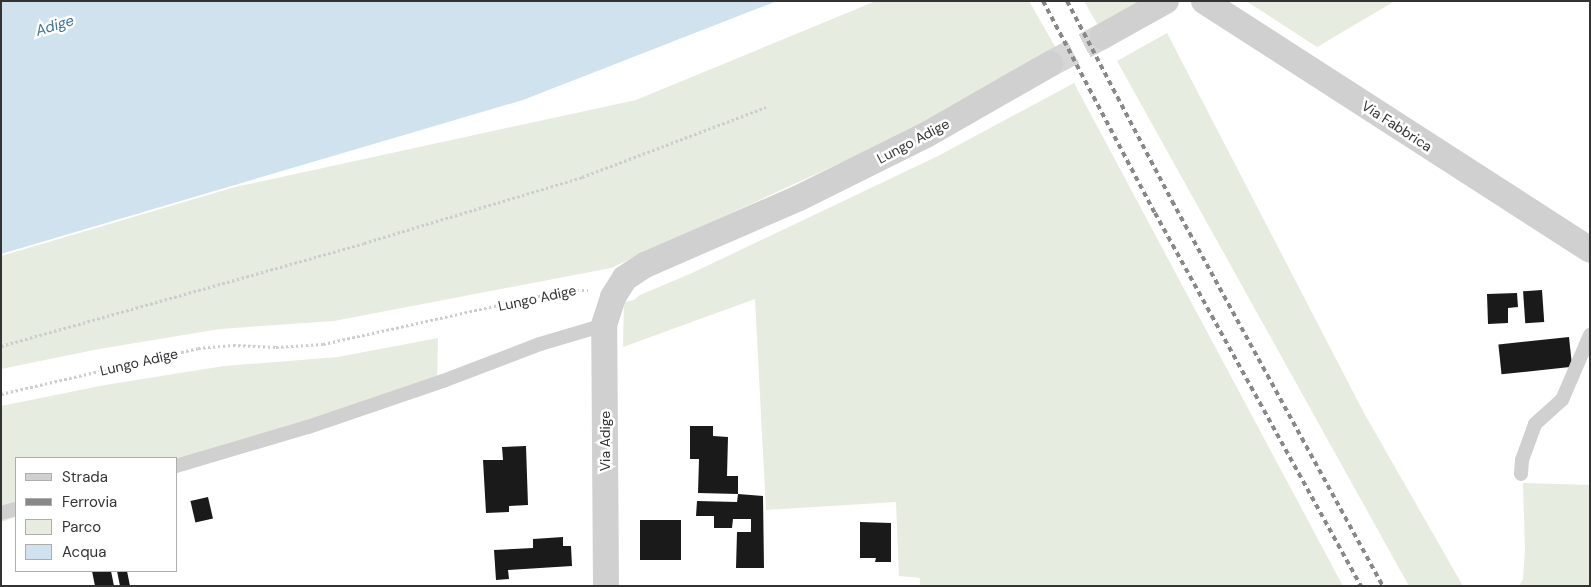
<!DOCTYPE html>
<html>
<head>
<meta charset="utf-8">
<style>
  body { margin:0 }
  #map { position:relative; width:1591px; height:587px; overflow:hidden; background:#fff; font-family:"DM Sans",sans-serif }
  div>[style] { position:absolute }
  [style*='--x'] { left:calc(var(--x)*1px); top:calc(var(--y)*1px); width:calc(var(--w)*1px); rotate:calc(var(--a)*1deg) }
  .green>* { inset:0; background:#e6ecdf }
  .water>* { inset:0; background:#cfe2ee }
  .building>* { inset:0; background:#1a1a1a; transform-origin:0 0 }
  .minor-tunnel>* { height:26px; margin-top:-13px; transform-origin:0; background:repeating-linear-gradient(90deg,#d6d6d6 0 26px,transparent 0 39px) }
  .path>* { height:3px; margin-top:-1.5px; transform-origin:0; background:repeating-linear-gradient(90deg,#cdcdcd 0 2.5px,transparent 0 5px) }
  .service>* { height:14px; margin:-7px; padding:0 7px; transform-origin:7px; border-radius:7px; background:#d0d0d0 }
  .minor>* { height:26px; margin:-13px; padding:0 13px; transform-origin:13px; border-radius:13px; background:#d0d0d0 }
  .rail>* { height:4px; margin-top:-2px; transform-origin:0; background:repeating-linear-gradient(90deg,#888 0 5px,transparent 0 9px) }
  span { translate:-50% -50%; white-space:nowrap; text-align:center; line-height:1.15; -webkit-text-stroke:5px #fff; paint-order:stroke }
  .street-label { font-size:14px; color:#333 }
  .water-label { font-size:15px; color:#3f7597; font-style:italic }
  .frame { position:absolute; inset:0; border:2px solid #333; pointer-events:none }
  .legend { position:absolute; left:15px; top:457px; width:162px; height:115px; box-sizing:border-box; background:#fff; border:1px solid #adadad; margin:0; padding:6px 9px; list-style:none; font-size:15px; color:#333 }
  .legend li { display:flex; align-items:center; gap:10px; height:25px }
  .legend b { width:25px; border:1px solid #adadad }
</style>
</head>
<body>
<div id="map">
  <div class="green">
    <i style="clip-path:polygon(876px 1px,1029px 1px,1057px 50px,921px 124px,849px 159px,611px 268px,334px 321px,220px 329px,99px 349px,1px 369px,1px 256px,235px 187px,636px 100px)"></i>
    <i style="clip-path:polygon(1084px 1px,1148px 1px,1099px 27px)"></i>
    <i style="clip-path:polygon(1246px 1px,1395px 1px,1317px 47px)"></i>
    <i style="clip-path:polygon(1167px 33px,1364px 413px,1463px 586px,1409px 586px,1117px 61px)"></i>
    <i style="clip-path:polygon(1074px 83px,1343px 586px,920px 586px,920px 578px,899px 576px,896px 502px,766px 510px,755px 299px,623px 347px,624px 302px,634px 300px,640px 295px,692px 273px,938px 156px)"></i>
    <i style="clip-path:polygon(438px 338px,437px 386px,176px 467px,176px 458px,16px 458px,16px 517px,1px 522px,1px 406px,105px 385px,224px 366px,338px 357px)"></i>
    <i style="clip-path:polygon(1523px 483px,1590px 485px,1590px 586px,1519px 586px,1523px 579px,1525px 549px)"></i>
  </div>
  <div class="water">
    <i style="clip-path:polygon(1px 1px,777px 1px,523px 100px,1px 254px)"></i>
  </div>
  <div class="building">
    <i style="left:1542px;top:290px;width:32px;height:19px;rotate:86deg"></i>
    <i style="clip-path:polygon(1517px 293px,1518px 307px,1508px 308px,1508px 323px,1488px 324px,1487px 294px)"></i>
    <i style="left:1569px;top:337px;width:30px;height:71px;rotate:84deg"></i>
    <i style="clip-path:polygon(690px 426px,713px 426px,713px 436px,728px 437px,727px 476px,738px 476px,738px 494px,698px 493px,699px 459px,690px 459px)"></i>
    <i style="clip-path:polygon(526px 446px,528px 505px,509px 506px,509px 512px,486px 513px,483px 460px,503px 460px,502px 447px)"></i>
    <i style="clip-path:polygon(738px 494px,763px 496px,764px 568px,736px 568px,737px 532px,751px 532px,751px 519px,733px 519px,732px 528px,714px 528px,714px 516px,696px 516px,697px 501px,737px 502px)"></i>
    <i style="left:208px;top:497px;width:22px;height:18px;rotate:77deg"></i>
    <i style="left:640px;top:520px;width:41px;height:40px"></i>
    <i style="clip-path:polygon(860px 522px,891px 523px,891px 562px,875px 562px,876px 558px,860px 558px)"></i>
    <i style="clip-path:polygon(563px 537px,563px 546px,571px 546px,572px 566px,508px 570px,509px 579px,496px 580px,494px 550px,533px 548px,533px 539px)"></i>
    <i style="clip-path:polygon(92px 571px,111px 571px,114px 586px,95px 586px)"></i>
    <i style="clip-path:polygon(117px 571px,127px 571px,130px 586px,120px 586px)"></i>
  </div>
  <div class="minor-tunnel">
    <i style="--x:1050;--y:64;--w:60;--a:-27.8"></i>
  </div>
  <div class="path">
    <i style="--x:1;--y:346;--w:377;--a:-15.8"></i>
    <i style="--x:364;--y:243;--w:228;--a:-16.8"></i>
    <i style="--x:582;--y:177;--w:197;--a:-20.8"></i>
    <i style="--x:1;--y:394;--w:202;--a:-13.1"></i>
    <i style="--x:198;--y:348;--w:35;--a:-5"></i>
    <i style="--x:233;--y:345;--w:43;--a:2.7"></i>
    <i style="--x:276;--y:347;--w:47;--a:-3.7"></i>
    <i style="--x:323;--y:344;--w:250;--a:-12.5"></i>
    <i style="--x:567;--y:290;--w:21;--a:0"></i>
  </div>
  <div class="service">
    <i style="--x:176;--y:466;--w:138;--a:-16.5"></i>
    <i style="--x:308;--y:427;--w:143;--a:-18.8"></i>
    <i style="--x:443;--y:381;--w:104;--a:-20.9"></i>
    <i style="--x:540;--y:344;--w:67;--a:-16.5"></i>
    <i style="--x:1521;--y:474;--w:14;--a:-86"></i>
    <i style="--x:1522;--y:460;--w:38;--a:-70"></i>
    <i style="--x:1535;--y:424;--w:36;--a:-42"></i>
    <i style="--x:1562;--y:400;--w:71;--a:-66.7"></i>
    <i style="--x:1;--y:513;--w:16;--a:-15"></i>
  </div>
  <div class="minor">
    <i style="--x:1204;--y:1;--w:459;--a:32.8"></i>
    <i style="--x:1103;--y:36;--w:72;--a:-29.1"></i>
    <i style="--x:606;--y:586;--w:261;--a:-90.4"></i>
    <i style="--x:604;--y:325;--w:29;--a:-72"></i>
    <i style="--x:613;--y:297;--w:22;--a:-58"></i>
    <i style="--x:625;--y:278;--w:24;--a:-33"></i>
    <i style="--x:645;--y:265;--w:168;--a:-23.5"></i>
    <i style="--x:799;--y:198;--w:142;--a:-26.4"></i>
    <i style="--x:926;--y:135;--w:143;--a:-29.8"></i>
  </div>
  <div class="rail">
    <i style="--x:1043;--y:1;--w:240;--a:62.2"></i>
    <i style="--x:1155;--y:213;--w:426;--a:61.1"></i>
    <i style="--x:1067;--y:1;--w:226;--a:62.3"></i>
    <i style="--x:1172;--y:201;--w:439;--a:61.3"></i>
  </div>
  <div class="street-label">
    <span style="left:1397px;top:126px;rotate:33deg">Via Fabbrica</span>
    <span style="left:913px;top:141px;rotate:-28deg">Lungo Adige</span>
    <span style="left:537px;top:298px;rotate:-12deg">Lungo Adige</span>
    <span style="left:139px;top:362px;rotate:-13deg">Lungo Adige</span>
    <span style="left:605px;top:441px;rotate:-90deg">Via Adige</span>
  </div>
  <div class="water-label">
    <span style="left:55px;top:26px;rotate:-17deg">Adige</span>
  </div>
  <div class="frame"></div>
  <ul class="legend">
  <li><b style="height:6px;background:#d0d0d0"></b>Strada</li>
  <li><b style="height:6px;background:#888"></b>Ferrovia</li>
  <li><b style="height:14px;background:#e6ecdf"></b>Parco</li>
  <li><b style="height:14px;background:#cfe2ee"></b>Acqua</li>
  </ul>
</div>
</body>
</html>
